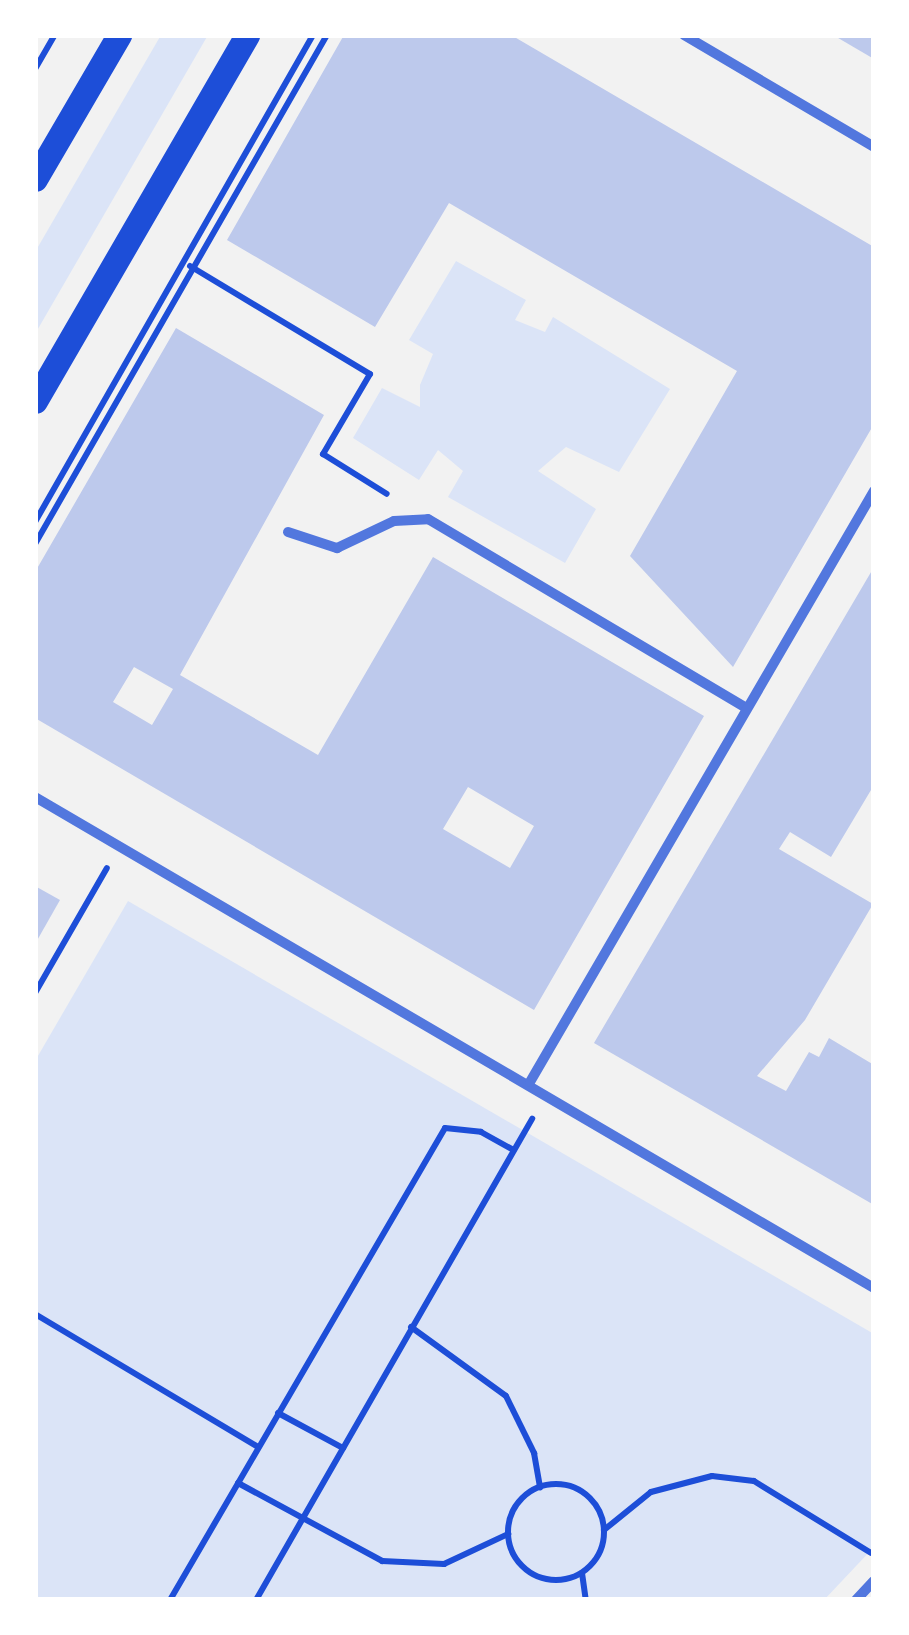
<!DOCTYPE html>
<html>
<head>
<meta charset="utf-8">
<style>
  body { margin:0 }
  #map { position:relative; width:909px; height:1635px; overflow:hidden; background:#f2f2f2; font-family:Inter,sans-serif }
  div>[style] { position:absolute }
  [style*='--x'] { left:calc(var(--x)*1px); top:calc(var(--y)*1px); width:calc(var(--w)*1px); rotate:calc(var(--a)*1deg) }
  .green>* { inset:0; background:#dbe4f7 }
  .building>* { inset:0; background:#bdc9ec }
  .path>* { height:6px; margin:-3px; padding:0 3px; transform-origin:3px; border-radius:3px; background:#1d4ed8 }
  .path>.ring { margin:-3px; padding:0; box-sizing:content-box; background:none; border:6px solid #1d4ed8; border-radius:50% }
  .minor>* { height:10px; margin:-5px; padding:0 5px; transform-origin:5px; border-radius:5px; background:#5277de }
  .primary>* { height:25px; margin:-12.5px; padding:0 12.5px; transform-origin:12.5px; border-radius:12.5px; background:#1d4ed8 }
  span { translate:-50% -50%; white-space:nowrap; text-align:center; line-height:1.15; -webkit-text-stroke:10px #fff; paint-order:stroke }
  .frame { position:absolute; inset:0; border:38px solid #fff; pointer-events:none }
</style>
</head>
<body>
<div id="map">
  <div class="green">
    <i style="clip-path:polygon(161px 35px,208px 35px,35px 334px,35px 252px)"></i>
    <i style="clip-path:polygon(456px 261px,526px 300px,515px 320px,545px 332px,553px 317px,670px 389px,619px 472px,566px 447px,538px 471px,596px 509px,565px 563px,448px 497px,463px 471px,438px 450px,419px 480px,353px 438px,382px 388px,420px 407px,420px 385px,433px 354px,409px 340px)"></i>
    <i style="clip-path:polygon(128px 901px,874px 1334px,874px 1547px,824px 1600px,35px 1600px,35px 1061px)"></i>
  </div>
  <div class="building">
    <i style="clip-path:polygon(344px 35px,511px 35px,874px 247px,874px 424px,733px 667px,630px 556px,737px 371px,449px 203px,375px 327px,227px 240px)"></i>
    <i style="clip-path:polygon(833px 35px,874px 35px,874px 59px)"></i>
    <i style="clip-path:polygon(evenodd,176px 328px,324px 415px,180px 675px,318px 755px,433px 557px,704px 716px,534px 1010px,35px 718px,35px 572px,176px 328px,134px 667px,173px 689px,152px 725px,113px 702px,134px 667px,176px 328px,468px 787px,534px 826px,510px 868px,443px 829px,468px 787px)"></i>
    <i style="clip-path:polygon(874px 567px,874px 785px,831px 857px,790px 832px,779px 849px,873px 904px,805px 1020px,757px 1076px,786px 1091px,809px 1052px,819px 1057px,829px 1038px,874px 1065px,874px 1205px,594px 1043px)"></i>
    <i style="clip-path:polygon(35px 886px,60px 900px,35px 944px)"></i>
  </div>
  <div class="path">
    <i style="--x:35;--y:69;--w:39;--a:-60"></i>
    <i style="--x:190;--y:266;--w:210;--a:31"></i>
    <i style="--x:370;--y:374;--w:93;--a:120.4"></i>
    <i style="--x:323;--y:454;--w:75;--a:32"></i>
    <i style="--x:35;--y:522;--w:561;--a:-60.28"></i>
    <i style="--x:35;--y:544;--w:587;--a:-60.16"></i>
    <i style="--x:35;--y:993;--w:144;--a:-60.1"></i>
    <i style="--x:35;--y:1314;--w:260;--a:30.8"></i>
    <i style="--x:411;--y:1327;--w:117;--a:36"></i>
    <i style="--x:506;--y:1396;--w:64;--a:63.8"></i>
    <i style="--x:534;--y:1453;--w:35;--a:80"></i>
    <i style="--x:278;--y:1413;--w:74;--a:28.3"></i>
    <i style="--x:238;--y:1483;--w:164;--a:28.4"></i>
    <i style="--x:382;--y:1561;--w:62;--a:2.8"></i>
    <i style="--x:444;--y:1564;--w:71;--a:-25.1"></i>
    <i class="ring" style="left:508px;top:1484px;width:90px;height:90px"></i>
    <i style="--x:604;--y:1530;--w:60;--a:-39"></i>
    <i style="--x:651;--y:1492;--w:63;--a:-14.7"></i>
    <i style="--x:712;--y:1476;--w:42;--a:6.8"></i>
    <i style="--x:754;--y:1481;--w:137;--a:31.6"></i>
    <i style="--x:582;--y:1573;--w:27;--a:82"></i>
    <i style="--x:170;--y:1600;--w:546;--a:-59.77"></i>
    <i style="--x:445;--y:1128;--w:36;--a:6"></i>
    <i style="--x:481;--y:1132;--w:35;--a:29"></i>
    <i style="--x:256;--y:1600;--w:555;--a:-60.15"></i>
  </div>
  <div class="minor">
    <i style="--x:684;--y:35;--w:221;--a:30.5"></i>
    <i style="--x:288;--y:532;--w:52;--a:18.1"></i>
    <i style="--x:337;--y:548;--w:63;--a:-25.3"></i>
    <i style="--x:394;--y:521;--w:34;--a:-3"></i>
    <i style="--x:428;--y:519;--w:370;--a:30.7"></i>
    <i style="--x:35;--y:797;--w:972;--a:30.34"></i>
    <i style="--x:530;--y:1082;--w:684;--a:-59.8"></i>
    <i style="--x:856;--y:1600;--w:26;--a:-47"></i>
  </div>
  <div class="primary">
    <i style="--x:35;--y:179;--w:167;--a:-59.7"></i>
    <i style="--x:35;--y:401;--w:423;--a:-59.9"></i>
  </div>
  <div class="frame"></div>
</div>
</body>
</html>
